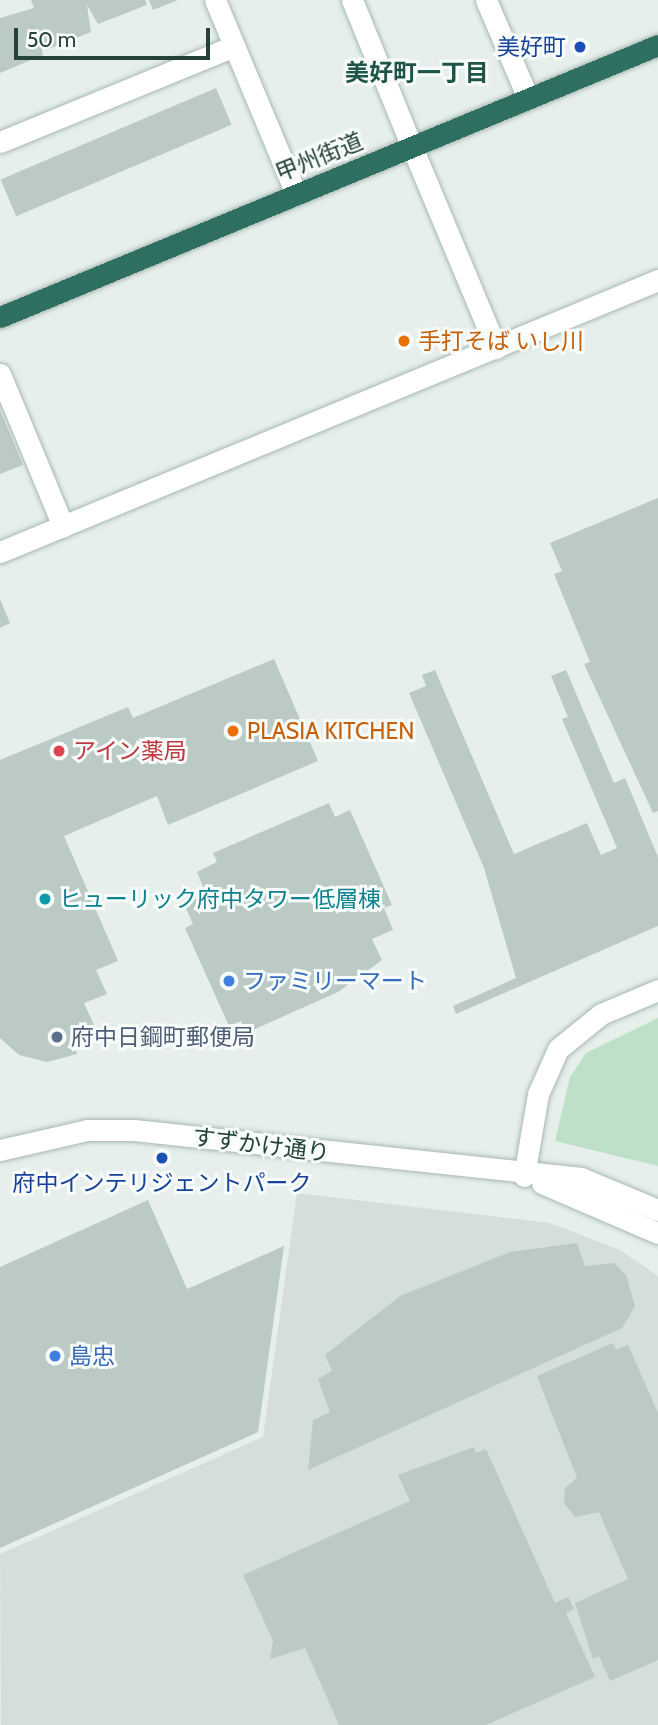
<!DOCTYPE html>
<html>
<head>
<meta charset="utf-8">
<style>
  body { margin:0 }
  #map { position:relative; width:658px; height:1725px; overflow:hidden; background:#e6efeb; font-family:Cabin,"Noto Sans JP",sans-serif }
  div>[style] { position:absolute }
  [style*='--x'] { left:calc(var(--x)*1px); top:calc(var(--y)*1px); width:calc(var(--w)*1px); rotate:calc(var(--a)*1deg) }
  .built>* { inset:0; background:#d4dfda }
  .green>* { inset:0; background:#bfe0c8 }
  .building>* { inset:0; background:#bbcac4; transform-origin:0 0 }
  .roads { filter:drop-shadow(0 0 2px #a8b8b2) drop-shadow(0 0 2px #a8b8b2) }
  .street>* { height:21px; margin:-10.5px; padding:0 10.5px; transform-origin:10.5px; border-radius:10.5px; background:#fff }
  .secondary>* { height:21px; margin:-10.5px; padding:0 10.5px; transform-origin:10.5px; border-radius:10.5px; background:#fff }
  .highway>* { height:21px; margin:-10.5px; padding:0 10.5px; transform-origin:10.5px; border-radius:10.5px; background:#2f6f62 }
  .dots>* { width:19px; height:19px; translate:-50% -50%; box-sizing:border-box; border:4px solid #f7fbf9; border-radius:50% }
  span { translate:-50% -50%; white-space:nowrap; text-align:center; line-height:1.15; -webkit-text-stroke:6px #f7fbf9; paint-order:stroke }
  .transit-label { font-size:23px; color:#164399 }
  .right { translate:-100% -50%; text-align:right }
  .street-label { font-size:23px; color:#24423a }
  .food-label { font-size:23px; color:#c56008 }
  .left { translate:0 -50%; text-align:left }
  .health-label { font-size:23px; color:#be3a42 }
  .culture-label { font-size:23px; color:#0d838f }
  .shop-label { font-size:23px; color:#366cbe }
  .service-label { font-size:23px; color:#4e5e75 }
  .neighbourhood-label { font-size:24px; color:#1f5548; font-weight:700 }
  .scale { position:absolute; left:14px; top:28px; width:196px; height:32px; box-sizing:border-box; border:4px solid #24423a; border-top:0; padding-left:9px; font-size:21px; line-height:24px; white-space:nowrap; color:#24423a; -webkit-text-stroke:5px #f7fbf9; paint-order:stroke }
</style>
</head>
<body>
<div id="map">
  <div class="built">
    <i style="clip-path:polygon(297px 1193px,550px 1223px,620px 1250px,658px 1276px,658px 1725px,1px 1725px,0 1554px,263px 1437px)"></i>
  </div>
  <div class="green">
    <i style="clip-path:polygon(658px 1018px,658px 1166px,555px 1141px,570px 1077px,586px 1053px)"></i>
  </div>
  <div class="building">
    <i style="clip-path:polygon(31px 0,145px 0,147px 5px,98px 24px,87px 5px,91px 32px,46px 50px,39px 36px,43px 55px,0 73px,0 18px,34px 8px)"></i>
    <i style="clip-path:polygon(149px 0,178px 0,153px 10px)"></i>
    <i style="left:216px;top:88px;width:40px;height:234px;rotate:67deg"></i>
    <i style="clip-path:polygon(0 410px,23px 465px,0 474px)"></i>
    <i style="clip-path:polygon(658px 498px,658px 811px,653px 813px,584px 664px,590px 662px,554px 574px,562px 571px,550px 543px)"></i>
    <i style="clip-path:polygon(0 599px,10px 623px,0 628px)"></i>
    <i style="clip-path:polygon(274px 659px,318px 761px,168px 825px,157px 796px,64px 836px,118px 961px,96px 970px,107px 994px,84px 1003px,94px 1025px,70px 1035px,77px 1054px,47px 1062px,19px 1055px,0 1038px,0 760px,128px 707px,133px 718px)"></i>
    <i style="clip-path:polygon(435px 670px,514px 854px,587px 823px,601px 855px,617px 848px,562px 719px,568px 717px,551px 676px,566px 670px,614px 783px,625px 778px,658px 857px,658px 926px,456px 1014px,453px 1006px,516px 978px,484px 868px,409px 693px,426px 686px,422px 675px)"></i>
    <i style="clip-path:polygon(329px 803px,335px 817px,350px 810px,392px 905px,384px 908px,393px 930px,372px 939px,382px 960px,338px 992px,246px 1033px,241px 1021px,229px 1026px,185px 928px,193px 924px,184px 904px,206px 894px,197px 872px,217px 862px,213px 853px)"></i>
    <i style="clip-path:polygon(148px 1200px,187px 1289px,284px 1246px,258px 1432px,0 1548px,0 1267px)"></i>
    <i style="clip-path:polygon(577px 1243px,585px 1266px,614px 1263px,626px 1275px,635px 1306px,622px 1328px,308px 1470px,313px 1420px,330px 1412px,318px 1379px,332px 1371px,325px 1355px,400px 1296px,510px 1252px)"></i>
    <i style="clip-path:polygon(613px 1343px,616px 1350px,628px 1345px,658px 1413px,658px 1660px,610px 1681px,599px 1656px,593px 1659px,575px 1603px,628px 1579px,599px 1512px,575px 1517px,564px 1503px,565px 1488px,577px 1478px,537px 1376px)"></i>
    <i style="clip-path:polygon(474px 1447px,476px 1453px,486px 1449px,555px 1603px,568px 1597px,574px 1609px,566px 1613px,595px 1677px,486px 1725px,339px 1725px,305px 1648px,270px 1659px,273px 1641px,243px 1575px,410px 1501px,398px 1475px)"></i>
  </div>
  <div class="roads">
    <div class="street">
      <i style="--x:215;--y:0;--w:210;--a:67.3"></i>
      <i style="--x:486;--y:0;--w:107;--a:66.8"></i>
      <i style="--x:0;--y:142;--w:253;--a:-22.3"></i>
      <i style="--x:412;--y:147;--w:218;--a:67.3"></i>
      <i style="--x:0;--y:374;--w:165;--a:67.5"></i>
      <i style="--x:0;--y:552;--w:712;--a:-22.46"></i>
      <i style="--x:524;--y:1176;--w:83;--a:-80.3"></i>
      <i style="--x:538;--y:1094;--w:49;--a:-66"></i>
      <i style="--x:558;--y:1049;--w:55;--a:-39.1"></i>
      <i style="--x:601;--y:1014;--w:62;--a:-22.8"></i>
    </div>
    <div class="secondary">
      <i style="--x:352;--y:0;--w:159;--a:67.8"></i>
      <i style="--x:0;--y:1150;--w:89;--a:-12.9"></i>
      <i style="--x:87;--y:1130;--w:47;--a:0"></i>
      <i style="--x:134;--y:1130;--w:450;--a:6.1"></i>
      <i style="--x:581;--y:1178;--w:83;--a:22.6"></i>
      <i style="--x:542;--y:1183;--w:126;--a:23.3"></i>
    </div>
    <div class="highway">
      <i style="--x:0;--y:317;--w:712;--a:-22.46"></i>
    </div>
  </div>
  <div class="dots">
    <i style="left:580px;top:47px;background:#1a4fb4"></i>
    <i style="left:404px;top:341px;background:#e8710a"></i>
    <i style="left:233px;top:731px;background:#e8710a"></i>
    <i style="left:59px;top:751px;background:#e0444e"></i>
    <i style="left:45px;top:899px;background:#0f9aa8"></i>
    <i style="left:229px;top:981px;background:#3f7fe0"></i>
    <i style="left:57px;top:1037px;background:#5c6f8a"></i>
    <i style="left:162px;top:1158px;background:#1a4fb4"></i>
    <i style="left:55px;top:1356px;background:#3f7fe0"></i>
  </div>
  <div class="transit-label">
    <span class="right" style="left:566px;top:47px">美好町</span>
    <span style="left:162px;top:1183px">府中インテリジェントパーク</span>
  </div>
  <div class="street-label">
    <span style="left:319px;top:157px;rotate:-22deg">甲州街道</span>
    <span style="left:261px;top:1145px;rotate:7deg">すずかけ通り</span>
  </div>
  <div class="food-label">
    <span class="left" style="left:418px;top:341px">手打そば いし川</span>
    <span class="left" style="left:247px;top:731px">PLASIA KITCHEN</span>
  </div>
  <div class="health-label">
    <span class="left" style="left:73px;top:751px">アイン薬局</span>
  </div>
  <div class="culture-label">
    <span class="left" style="left:59px;top:899px">ヒューリック府中タワー低層棟</span>
  </div>
  <div class="shop-label">
    <span class="left" style="left:243px;top:981px">ファミリーマート</span>
    <span class="left" style="left:69px;top:1356px">島忠</span>
  </div>
  <div class="service-label">
    <span class="left" style="left:71px;top:1037px">府中日鋼町郵便局</span>
  </div>
  <div class="neighbourhood-label">
    <span style="left:417px;top:73px">美好町一丁目</span>
  </div>
  <div class="scale">50 m</div>
</div>
</body>
</html>
